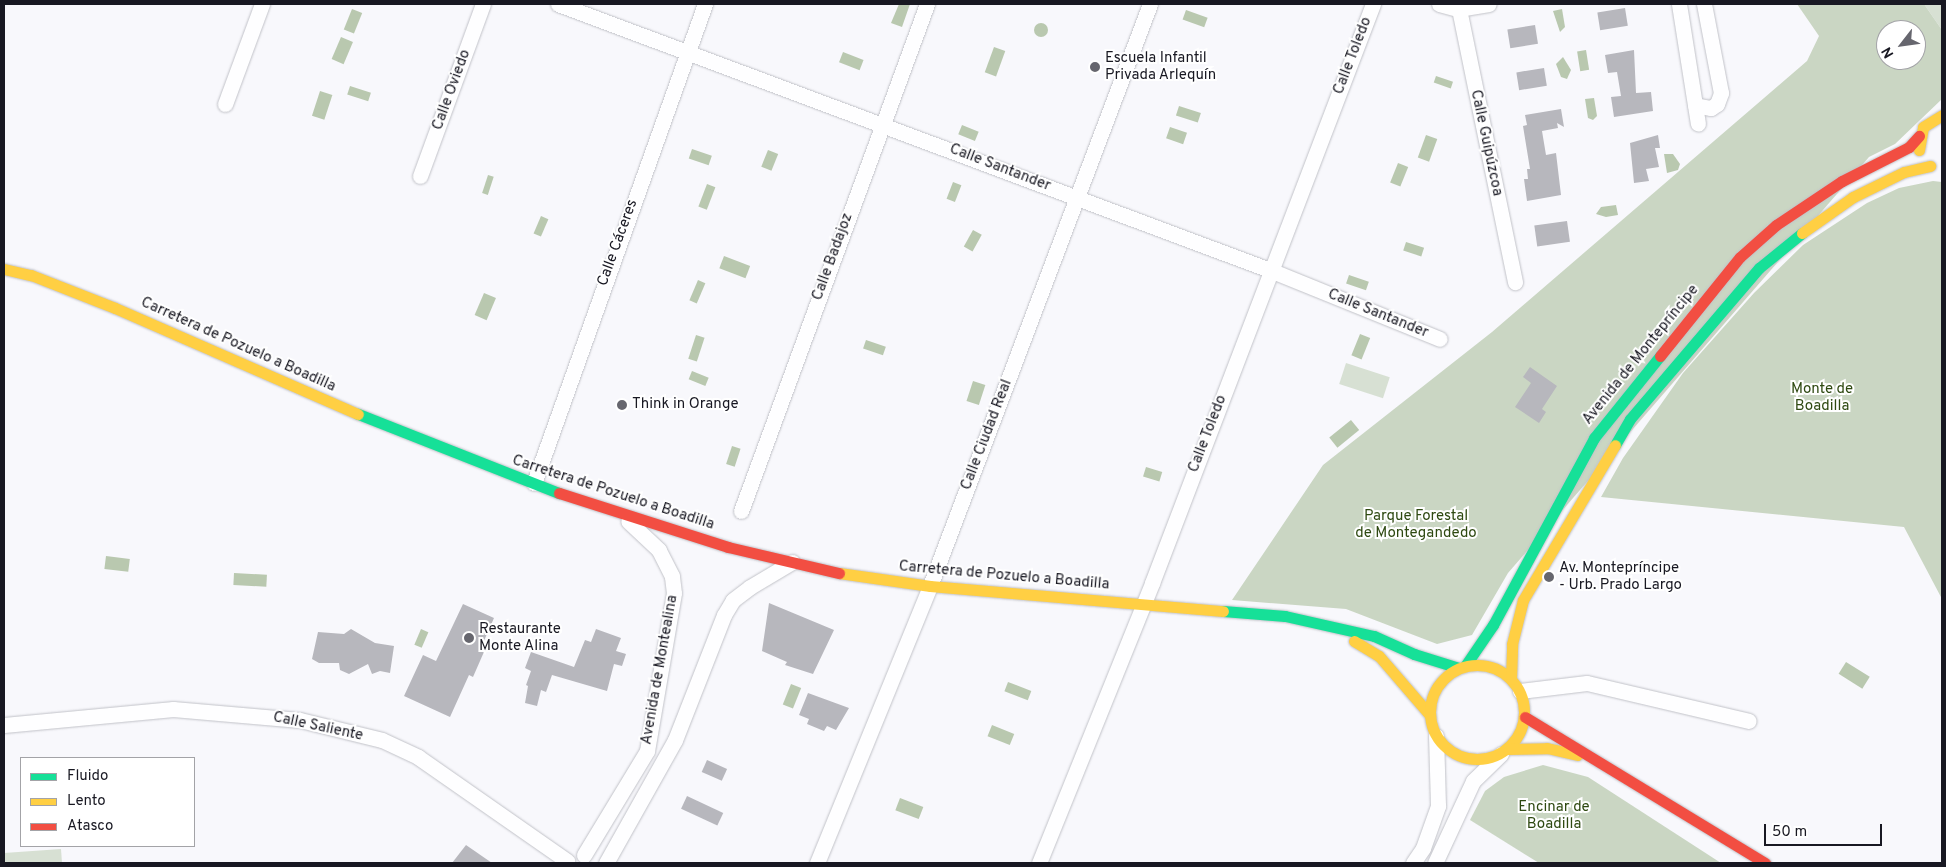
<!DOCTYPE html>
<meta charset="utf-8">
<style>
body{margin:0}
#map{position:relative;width:1946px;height:867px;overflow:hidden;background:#f8f8fc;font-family:Overpass,sans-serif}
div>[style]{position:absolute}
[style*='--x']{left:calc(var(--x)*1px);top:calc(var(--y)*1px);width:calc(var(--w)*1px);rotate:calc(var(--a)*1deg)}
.green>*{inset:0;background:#d7e0d3;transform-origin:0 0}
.forest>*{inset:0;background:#cad6c3}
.water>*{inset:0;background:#b9c8af;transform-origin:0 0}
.round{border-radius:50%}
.building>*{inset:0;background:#b7b7bd;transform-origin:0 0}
.roads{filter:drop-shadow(0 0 1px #c1c2c8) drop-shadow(0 0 1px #c1c2c8)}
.street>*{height:15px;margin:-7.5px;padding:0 7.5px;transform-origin:7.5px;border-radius:7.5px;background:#fefeff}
.fast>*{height:11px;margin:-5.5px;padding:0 5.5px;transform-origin:5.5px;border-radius:5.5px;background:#16e098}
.slow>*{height:11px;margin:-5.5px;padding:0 5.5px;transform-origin:5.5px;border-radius:5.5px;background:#ffcf43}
.slow>.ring{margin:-5.5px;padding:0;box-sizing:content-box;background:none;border:11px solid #ffcf43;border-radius:50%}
.jam>*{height:11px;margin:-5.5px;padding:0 5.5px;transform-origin:5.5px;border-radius:5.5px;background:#f24e42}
.dots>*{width:14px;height:14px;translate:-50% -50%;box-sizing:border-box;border:2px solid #fff;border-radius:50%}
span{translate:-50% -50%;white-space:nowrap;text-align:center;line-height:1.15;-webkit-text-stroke:4px #fff;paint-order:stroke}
.street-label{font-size:15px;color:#181822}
.poi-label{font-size:15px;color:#181822}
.left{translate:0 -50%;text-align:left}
.park-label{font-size:15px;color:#2e4911}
.frame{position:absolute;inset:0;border:5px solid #181822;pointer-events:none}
.legend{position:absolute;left:20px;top:757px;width:175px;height:90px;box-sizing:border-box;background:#fff;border:1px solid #a3a3a7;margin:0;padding:6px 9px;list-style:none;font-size:15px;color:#181822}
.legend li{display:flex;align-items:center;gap:10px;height:25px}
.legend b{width:25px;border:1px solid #a3a3a7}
.north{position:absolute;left:1876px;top:20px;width:50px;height:50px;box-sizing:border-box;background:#fff;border:1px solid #a3a3a7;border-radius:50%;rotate:240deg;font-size:14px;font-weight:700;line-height:20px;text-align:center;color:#181822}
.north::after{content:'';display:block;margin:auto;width:18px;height:22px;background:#66666e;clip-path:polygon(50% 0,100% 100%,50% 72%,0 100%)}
.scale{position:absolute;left:1764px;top:824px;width:118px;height:22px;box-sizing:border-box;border:2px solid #181822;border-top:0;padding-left:6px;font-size:15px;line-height:18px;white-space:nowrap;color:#181822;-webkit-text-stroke:4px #fff;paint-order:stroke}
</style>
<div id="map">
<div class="green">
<div style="clip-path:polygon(1924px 4px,1942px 4px,1942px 30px)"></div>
<div style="left:1346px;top:363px;width:46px;height:22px;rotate:18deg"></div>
<div style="clip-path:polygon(61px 849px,62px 863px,4px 863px,4px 853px)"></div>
</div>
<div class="forest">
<div style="clip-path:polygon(evenodd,1797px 4px,1924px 4px,1942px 30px,1942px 99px,1895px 144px,1869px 157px,1508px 573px,1472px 635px,1437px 644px,1346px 609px,1232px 600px,1323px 465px,1492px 332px,1807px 61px,1819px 36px,1797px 4px,1886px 30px,1916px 30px,1916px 60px,1886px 60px,1886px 30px)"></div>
<div style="clip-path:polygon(1933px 181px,1942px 182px,1942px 599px,1904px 527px,1601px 497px,1623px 458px,1683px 373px,1754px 293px,1803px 245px,1867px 203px,1899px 188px)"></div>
<div style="clip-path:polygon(1543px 765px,1588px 777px,1721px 863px,1539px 863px,1470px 820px,1485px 791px,1504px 777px)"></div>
</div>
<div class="water">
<div style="clip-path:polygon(899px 4px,910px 4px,902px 27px,891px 23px)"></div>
<div style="left:352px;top:9px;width:11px;height:22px;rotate:22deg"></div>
<div style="clip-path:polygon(1562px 9px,1565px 27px,1560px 32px,1553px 11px)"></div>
<div style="left:1186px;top:10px;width:23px;height:10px;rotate:20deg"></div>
<div class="round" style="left:1034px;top:23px;width:14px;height:14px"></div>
<div style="left:341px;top:37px;width:13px;height:24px;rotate:23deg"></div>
<div style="left:994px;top:47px;width:12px;height:27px;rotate:20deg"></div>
<div style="left:1586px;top:50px;width:20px;height:9px;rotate:81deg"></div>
<div style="left:843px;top:52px;width:22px;height:11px;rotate:21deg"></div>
<div style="clip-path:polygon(1563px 57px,1571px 70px,1567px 79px,1561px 77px,1556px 64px)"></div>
<div style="left:1436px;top:76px;width:18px;height:7px;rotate:19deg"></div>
<div style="left:350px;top:86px;width:22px;height:9px;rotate:18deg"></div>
<div style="left:320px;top:91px;width:13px;height:26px;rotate:18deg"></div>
<div style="clip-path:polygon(1594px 98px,1597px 116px,1593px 120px,1588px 118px,1585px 99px)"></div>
<div style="left:1179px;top:106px;width:23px;height:10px;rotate:18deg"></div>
<div style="left:962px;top:125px;width:18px;height:10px;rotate:22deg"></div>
<div style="left:1170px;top:127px;width:18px;height:12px;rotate:19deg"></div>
<div style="left:1426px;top:135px;width:12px;height:24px;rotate:20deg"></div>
<div style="left:692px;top:149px;width:21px;height:10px;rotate:19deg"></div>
<div style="left:768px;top:150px;width:11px;height:18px;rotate:22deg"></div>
<div style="clip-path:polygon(1664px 154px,1673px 154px,1680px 164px,1678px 170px,1667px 173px)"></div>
<div style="left:1398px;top:163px;width:11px;height:21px;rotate:22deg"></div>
<div style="left:488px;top:175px;width:6px;height:19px;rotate:18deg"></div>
<div style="left:953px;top:182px;width:9px;height:18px;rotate:21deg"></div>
<div style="left:707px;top:184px;width:9px;height:24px;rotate:21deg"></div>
<div style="clip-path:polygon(1616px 205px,1618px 215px,1606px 217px,1596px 214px,1601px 207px)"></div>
<div style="left:541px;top:216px;width:8px;height:19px;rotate:23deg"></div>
<div style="left:973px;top:230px;width:10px;height:19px;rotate:29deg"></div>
<div style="left:1406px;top:242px;width:19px;height:9px;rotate:18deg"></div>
<div style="left:724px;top:256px;width:28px;height:13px;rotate:21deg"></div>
<div style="left:1349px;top:275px;width:21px;height:9px;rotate:19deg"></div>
<div style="left:698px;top:280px;width:8px;height:22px;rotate:23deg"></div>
<div style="left:484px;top:293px;width:13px;height:24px;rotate:23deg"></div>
<div style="left:1360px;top:334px;width:11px;height:23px;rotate:22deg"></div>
<div style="left:696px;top:335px;width:9px;height:25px;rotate:18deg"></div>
<div style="left:866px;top:340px;width:21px;height:9px;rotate:19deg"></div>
<div style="left:692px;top:371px;width:18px;height:9px;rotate:22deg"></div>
<div style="left:973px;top:381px;width:13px;height:21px;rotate:18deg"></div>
<div style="left:1351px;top:420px;width:13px;height:28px;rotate:51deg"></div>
<div style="left:732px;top:446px;width:9px;height:19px;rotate:18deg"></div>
<div style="left:1146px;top:467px;width:17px;height:10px;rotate:17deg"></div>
<div style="left:106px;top:556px;width:24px;height:13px;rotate:7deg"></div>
<div style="left:234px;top:573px;width:33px;height:12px;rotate:3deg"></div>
<div style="left:421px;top:629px;width:8px;height:17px;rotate:23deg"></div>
<div style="left:1846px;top:662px;width:28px;height:14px;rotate:32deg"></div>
<div style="left:1008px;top:682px;width:25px;height:10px;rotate:21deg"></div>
<div style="left:791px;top:684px;width:11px;height:22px;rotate:22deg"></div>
<div style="left:992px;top:725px;width:24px;height:12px;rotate:22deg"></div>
<div style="left:900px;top:798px;width:25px;height:13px;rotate:21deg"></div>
</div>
<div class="building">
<div style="left:1625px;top:8px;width:18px;height:28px;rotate:81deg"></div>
<div style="left:1535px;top:25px;width:19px;height:28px;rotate:81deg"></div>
<div style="clip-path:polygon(1634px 50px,1636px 93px,1651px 92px,1653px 111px,1614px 117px,1611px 97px,1621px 96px,1617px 72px,1608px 73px,1605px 55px)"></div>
<div style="left:1544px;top:68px;width:18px;height:28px;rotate:81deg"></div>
<div style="clip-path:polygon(1561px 109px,1564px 127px,1557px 123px,1558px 128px,1542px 131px,1546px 155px,1556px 153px,1561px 195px,1527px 201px,1524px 179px,1528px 179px,1527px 169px,1530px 169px,1523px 126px,1527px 125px,1525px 115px)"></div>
<div style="clip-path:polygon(1658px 135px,1660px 148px,1655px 148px,1659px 167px,1646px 169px,1649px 181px,1634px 183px,1630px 143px)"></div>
<div style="left:1567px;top:221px;width:21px;height:33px;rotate:82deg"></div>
<div style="clip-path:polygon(1530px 367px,1557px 386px,1542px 409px,1546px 412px,1539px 423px,1515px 407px,1531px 383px,1523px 377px)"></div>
<div style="clip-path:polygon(769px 603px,834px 630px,813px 674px,785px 665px,787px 662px,762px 651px)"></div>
<div style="clip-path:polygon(463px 604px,494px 618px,483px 643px,487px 645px,473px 677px,469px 675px,450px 717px,404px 696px,423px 655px,436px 661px)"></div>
<div style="clip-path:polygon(351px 629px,375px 643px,394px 646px,390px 673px,380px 671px,372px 674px,368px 664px,349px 674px,340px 670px,339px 663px,319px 663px,312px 659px,318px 632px,344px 634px)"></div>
<div style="clip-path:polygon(596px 629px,621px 638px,616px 651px,626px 654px,622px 666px,614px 664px,607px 691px,552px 675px,546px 692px,541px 690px,537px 706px,525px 703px,528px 686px,526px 685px,531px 671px,525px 668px,531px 652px,574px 667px,585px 640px,591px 642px)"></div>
<div style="clip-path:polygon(808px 693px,849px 708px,836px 730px,827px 726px,824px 731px,807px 724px,809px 719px,799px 715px)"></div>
<div style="left:707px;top:760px;width:22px;height:13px;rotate:24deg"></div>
<div style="left:687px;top:796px;width:40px;height:14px;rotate:25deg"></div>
<div style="clip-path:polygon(466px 845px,492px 863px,452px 863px)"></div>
</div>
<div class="roads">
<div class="street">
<div style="--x:558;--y:4;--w:760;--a:20.49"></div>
<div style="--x:1270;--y:270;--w:183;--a:22.1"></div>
<div style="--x:1439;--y:4;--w:20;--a:15"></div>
<div style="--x:1458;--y:9;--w:31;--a:-9"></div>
<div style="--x:1458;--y:4;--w:284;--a:78.4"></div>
<div style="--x:1679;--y:4;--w:121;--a:81"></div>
<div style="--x:225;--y:104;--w:107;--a:-69.7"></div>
<div style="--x:1695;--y:105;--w:16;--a:11"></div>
<div style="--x:1711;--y:108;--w:7;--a:-34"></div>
<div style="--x:1717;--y:104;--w:12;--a:-70"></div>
<div style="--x:1721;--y:93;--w:91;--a:-100.8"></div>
<div style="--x:420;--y:176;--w:183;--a:-69.9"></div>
<div style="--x:534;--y:483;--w:509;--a:-70.35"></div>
<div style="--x:741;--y:511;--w:540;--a:-69.85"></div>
<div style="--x:1520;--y:691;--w:67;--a:-6.8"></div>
<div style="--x:1587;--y:683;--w:166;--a:13.2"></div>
<div style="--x:4;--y:725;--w:170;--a:-5.4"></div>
<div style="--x:173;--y:709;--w:127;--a:5"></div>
<div style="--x:300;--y:720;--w:84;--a:13.7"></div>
<div style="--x:382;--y:740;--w:40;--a:25"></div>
<div style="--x:418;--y:757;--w:182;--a:34.9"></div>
<div style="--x:584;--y:855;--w:122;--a:-58.8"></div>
<div style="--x:647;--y:751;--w:160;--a:-80.3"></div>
<div style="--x:674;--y:593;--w:17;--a:-97"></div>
<div style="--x:672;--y:576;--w:29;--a:-117"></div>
<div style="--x:659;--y:550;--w:42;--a:-136.9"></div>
<div style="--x:606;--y:863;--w:141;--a:-60.7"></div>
<div style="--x:675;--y:740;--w:134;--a:-68.6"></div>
<div style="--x:724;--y:615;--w:17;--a:-59"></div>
<div style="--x:733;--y:600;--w:21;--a:-37"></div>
<div style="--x:750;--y:587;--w:49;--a:-30.8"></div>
<div style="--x:817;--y:863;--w:299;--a:-67.8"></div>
<div style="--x:930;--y:586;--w:622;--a:-69.29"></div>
<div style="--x:1039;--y:863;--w:302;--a:-68"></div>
<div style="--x:1152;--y:583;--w:620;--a:-69.11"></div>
<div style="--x:1413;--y:863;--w:18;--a:-56"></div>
<div style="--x:1423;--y:848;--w:45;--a:-70.3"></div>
<div style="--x:1438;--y:806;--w:70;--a:-91.6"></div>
<div style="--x:1435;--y:863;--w:90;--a:-65.1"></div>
<div style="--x:1473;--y:781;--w:39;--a:-44"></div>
</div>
<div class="fast">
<div style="--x:358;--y:414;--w:216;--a:21.5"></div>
<div style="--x:1615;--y:445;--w:30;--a:-60"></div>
<div style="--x:1630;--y:419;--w:199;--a:-49.5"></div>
<div style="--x:1759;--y:268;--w:55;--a:-39.1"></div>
<div style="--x:1223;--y:611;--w:62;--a:4.6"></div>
<div style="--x:1285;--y:616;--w:91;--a:12.7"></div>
<div style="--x:1374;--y:636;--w:44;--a:24.2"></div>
<div style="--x:1414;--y:654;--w:47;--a:17.3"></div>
<div style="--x:1465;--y:666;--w:50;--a:-55.7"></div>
<div style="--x:1493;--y:625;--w:213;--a:-61.6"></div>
<div style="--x:1594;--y:438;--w:105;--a:-51.2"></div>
</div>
<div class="slow">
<div style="--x:1919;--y:150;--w:23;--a:-80"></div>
<div style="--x:1923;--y:127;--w:22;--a:-32"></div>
<div style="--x:1802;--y:233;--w:62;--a:-35.2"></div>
<div style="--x:1853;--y:197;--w:57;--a:-26.1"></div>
<div style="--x:1904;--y:172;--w:27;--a:-13"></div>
<div style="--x:4;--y:269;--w:28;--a:13"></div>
<div style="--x:31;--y:275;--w:90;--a:21.4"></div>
<div style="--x:115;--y:308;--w:265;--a:23.6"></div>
<div style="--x:839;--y:573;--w:92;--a:8.1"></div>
<div style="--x:930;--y:586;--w:294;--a:4.9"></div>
<div style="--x:1354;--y:641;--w:29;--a:31"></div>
<div style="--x:1379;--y:656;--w:78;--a:49.2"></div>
<div class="ring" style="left:1430px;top:665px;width:83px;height:83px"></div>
<div style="--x:1511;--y:679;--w:35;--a:-88"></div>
<div style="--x:1512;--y:644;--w:45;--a:-76"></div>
<div style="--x:1523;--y:600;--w:180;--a:-59.3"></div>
<div style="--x:1508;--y:749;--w:39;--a:-1"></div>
<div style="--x:1547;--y:748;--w:31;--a:13"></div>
</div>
<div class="jam">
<div style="--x:1660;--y:356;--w:127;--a:-51.1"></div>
<div style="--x:1740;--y:257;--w:48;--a:-41.6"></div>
<div style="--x:1776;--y:225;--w:79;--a:-33.7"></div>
<div style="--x:1842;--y:181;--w:75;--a:-26.9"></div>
<div style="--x:1909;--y:147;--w:15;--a:-48"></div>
<div style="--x:559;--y:493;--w:177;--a:17.7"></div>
<div style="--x:728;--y:547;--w:114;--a:13.2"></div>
<div style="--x:1525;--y:717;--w:281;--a:31.3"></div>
</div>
</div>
<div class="dots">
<div style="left:1095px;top:67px;background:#66666e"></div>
<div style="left:622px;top:405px;background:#66666e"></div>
<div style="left:1549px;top:577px;background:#66666e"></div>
<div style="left:469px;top:638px;background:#66666e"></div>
</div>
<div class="street-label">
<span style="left:1353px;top:56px;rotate:-69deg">Calle Toledo</span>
<span style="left:452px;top:90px;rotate:-70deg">Calle Oviedo</span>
<span style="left:1486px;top:143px;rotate:78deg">Calle Guipúzcoa</span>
<span style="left:1000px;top:168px;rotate:21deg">Calle Santander</span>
<span style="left:618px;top:243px;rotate:-70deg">Calle Cáceres</span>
<span style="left:833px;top:257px;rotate:-70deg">Calle Badajoz</span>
<span style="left:1378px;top:314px;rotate:22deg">Calle Santander</span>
<span style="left:238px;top:345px;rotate:24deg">Carretera de Pozuelo a Boadilla</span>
<span style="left:1641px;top:355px;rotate:-51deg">Avenida de Montepríncipe</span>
<span style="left:1208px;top:434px;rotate:-69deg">Calle Toledo</span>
<span style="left:987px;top:435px;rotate:-69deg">Calle Ciudad Real</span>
<span style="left:613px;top:493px;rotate:18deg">Carretera de Pozuelo a Boadilla</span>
<span style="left:1004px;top:576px;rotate:5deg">Carretera de Pozuelo a Boadilla</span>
<span style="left:660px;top:670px;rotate:-80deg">Avenida de Montealina</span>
<span style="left:318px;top:727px;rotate:12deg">Calle Saliente</span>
</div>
<div class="poi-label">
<span class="left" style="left:1105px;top:67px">Escuela Infantil<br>Privada Arlequín</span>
<span class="left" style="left:632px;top:405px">Think in Orange</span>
<span class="left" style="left:1559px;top:577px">Av. Montepríncipe<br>- Urb. Prado Largo</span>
<span class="left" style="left:479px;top:638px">Restaurante<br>Monte Alina</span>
</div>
<div class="park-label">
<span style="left:1822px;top:398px">Monte de<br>Boadilla</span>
<span style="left:1416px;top:525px">Parque Forestal<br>de Montegandedo</span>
<span style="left:1554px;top:816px">Encinar de<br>Boadilla</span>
</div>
<div class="frame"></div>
<ul class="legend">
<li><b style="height:6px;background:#16e098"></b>Fluido</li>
<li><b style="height:6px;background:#ffcf43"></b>Lento</li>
<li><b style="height:6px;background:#f24e42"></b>Atasco</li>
</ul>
<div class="north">N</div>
<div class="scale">50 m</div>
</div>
